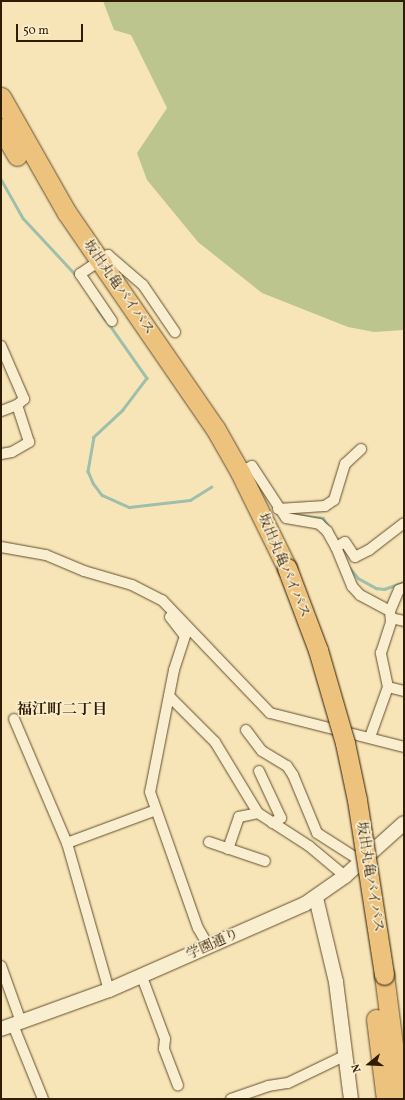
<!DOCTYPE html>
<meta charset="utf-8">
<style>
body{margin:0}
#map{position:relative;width:405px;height:1100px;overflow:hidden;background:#f8e5b7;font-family:Vollkorn,"Noto Serif JP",serif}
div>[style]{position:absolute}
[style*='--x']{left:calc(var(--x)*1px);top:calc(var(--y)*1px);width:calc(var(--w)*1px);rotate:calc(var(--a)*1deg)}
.green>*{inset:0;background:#bdc58e}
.stream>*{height:2.5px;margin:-1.25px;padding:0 1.25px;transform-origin:1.25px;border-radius:1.25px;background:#9dbfac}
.roads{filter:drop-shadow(0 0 1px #624e2e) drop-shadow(0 0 1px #624e2e)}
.street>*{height:10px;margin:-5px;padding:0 5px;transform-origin:5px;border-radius:5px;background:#faeed0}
.secondary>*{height:14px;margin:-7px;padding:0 7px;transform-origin:7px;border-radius:7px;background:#faeed0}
.highway>*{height:19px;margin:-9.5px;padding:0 9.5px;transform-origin:9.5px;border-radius:9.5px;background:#ecc27c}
.bridges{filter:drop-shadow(0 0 1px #301c00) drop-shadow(0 0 1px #301c00)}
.highway-bridge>*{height:19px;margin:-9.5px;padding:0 9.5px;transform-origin:9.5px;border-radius:9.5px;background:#ecc27c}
span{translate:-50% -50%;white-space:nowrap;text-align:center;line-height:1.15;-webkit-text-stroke:3px #faeed0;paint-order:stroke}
.street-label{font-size:14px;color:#301c00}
.neighbourhood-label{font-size:15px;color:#301c00;font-weight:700}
.frame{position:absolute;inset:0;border:2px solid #301c00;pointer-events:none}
.north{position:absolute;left:349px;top:1044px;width:40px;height:40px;-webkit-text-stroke:3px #faeed0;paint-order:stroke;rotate:252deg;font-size:11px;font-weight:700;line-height:16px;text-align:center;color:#301c00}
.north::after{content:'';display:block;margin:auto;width:14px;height:18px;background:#301c00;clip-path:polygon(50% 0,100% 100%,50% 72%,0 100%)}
.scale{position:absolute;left:16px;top:24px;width:67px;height:18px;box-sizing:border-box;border:2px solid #301c00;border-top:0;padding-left:5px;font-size:12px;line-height:14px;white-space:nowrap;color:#301c00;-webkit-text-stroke:3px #faeed0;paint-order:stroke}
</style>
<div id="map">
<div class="green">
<div style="clip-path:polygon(103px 1px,404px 1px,404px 330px,374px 332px,348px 327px,262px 293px,198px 242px,147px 180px,137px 153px,167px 108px,131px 35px,114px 30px)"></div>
</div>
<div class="stream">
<div style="--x:1;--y:179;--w:45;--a:60.6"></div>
<div style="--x:23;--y:218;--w:78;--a:47.1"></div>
<div style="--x:97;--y:308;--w:14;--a:54"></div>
<div style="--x:109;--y:324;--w:66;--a:54.9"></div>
<div style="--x:147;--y:378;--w:40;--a:127"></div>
<div style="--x:123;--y:410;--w:40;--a:137"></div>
<div style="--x:94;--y:437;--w:35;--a:100"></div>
<div style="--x:88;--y:471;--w:13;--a:67"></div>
<div style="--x:93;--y:483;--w:15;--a:53"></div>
<div style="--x:102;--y:495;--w:30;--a:24"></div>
<div style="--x:129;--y:507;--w:61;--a:-6.5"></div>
<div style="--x:190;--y:500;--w:25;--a:-32"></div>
<div style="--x:296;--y:515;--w:27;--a:6"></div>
<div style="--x:323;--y:518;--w:18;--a:56"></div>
<div style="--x:350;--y:568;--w:13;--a:51"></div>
<div style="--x:358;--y:578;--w:21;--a:29"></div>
<div style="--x:376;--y:588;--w:8;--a:7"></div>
<div style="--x:384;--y:589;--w:21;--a:-19"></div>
</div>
<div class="roads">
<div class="street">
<div style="--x:112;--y:321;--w:57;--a:-124.2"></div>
<div style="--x:80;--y:274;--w:34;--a:-34"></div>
<div style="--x:108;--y:255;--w:46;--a:40.6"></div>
<div style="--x:143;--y:285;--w:57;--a:55.8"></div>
<div style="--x:1;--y:346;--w:58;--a:66.5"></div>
<div style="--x:24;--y:399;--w:9;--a:139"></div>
<div style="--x:17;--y:405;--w:17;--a:159"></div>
<div style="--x:1;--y:454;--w:11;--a:-10"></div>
<div style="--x:12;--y:452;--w:20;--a:-30"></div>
<div style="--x:29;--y:442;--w:39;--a:-108"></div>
<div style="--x:240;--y:472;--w:13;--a:-27"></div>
<div style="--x:252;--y:466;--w:62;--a:56.8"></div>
<div style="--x:286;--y:518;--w:34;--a:10"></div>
<div style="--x:319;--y:524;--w:11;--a:41"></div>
<div style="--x:327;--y:531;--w:18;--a:61"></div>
<div style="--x:278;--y:509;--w:47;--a:-3.7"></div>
<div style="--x:325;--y:506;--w:11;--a:-34"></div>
<div style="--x:334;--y:500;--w:38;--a:-73"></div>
<div style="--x:345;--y:464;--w:22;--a:-43"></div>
<div style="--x:1;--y:547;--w:46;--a:10.1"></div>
<div style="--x:46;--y:555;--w:41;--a:22.8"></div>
<div style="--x:84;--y:571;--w:50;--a:16.3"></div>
<div style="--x:132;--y:585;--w:34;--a:27"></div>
<div style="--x:162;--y:600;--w:156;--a:46.3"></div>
<div style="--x:270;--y:713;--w:138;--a:14.2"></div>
<div style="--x:390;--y:611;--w:34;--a:-152"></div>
<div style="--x:360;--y:595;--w:12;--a:-132"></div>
<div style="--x:352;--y:586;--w:42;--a:-112.3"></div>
<div style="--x:336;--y:547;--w:10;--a:-29"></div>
<div style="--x:345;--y:542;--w:18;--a:56"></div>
<div style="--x:355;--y:557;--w:16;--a:-27"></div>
<div style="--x:369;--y:550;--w:44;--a:-37.6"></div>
<div style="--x:170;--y:617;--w:24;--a:52"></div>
<div style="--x:185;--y:636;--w:36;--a:108"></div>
<div style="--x:174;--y:670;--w:124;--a:101.1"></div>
<div style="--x:150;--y:792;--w:144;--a:70.6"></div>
<div style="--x:198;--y:928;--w:22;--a:60"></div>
<div style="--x:391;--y:618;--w:13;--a:13"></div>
<div style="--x:388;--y:687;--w:16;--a:14"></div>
<div style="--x:169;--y:696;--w:65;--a:45"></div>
<div style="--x:215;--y:742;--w:83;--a:58.8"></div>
<div style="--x:258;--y:813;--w:61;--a:32.9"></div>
<div style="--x:309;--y:846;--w:47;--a:39.8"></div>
<div style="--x:14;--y:719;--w:135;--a:66.9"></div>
<div style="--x:67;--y:843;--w:153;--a:74.1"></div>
<div style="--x:246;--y:730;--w:26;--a:53"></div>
<div style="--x:262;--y:751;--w:29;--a:31"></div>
<div style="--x:287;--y:766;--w:11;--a:56"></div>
<div style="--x:293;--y:775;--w:63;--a:67.5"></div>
<div style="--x:317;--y:833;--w:52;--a:32.5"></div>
<div style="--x:370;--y:737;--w:53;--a:-70.2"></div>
<div style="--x:388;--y:687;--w:35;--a:-102"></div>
<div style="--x:381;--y:653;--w:33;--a:-72"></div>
<div style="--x:391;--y:622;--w:11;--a:-95"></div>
<div style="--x:390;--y:611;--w:23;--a:-67"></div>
<div style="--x:399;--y:590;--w:5;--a:-22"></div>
<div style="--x:259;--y:771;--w:52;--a:64.9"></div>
<div style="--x:281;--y:818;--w:10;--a:151"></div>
<div style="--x:209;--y:842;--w:59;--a:18.7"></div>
<div style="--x:67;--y:843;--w:95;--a:-20.3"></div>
<div style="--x:228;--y:849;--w:34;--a:-71"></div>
<div style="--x:239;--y:817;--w:19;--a:-12"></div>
<div style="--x:1;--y:966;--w:59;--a:70.3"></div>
<div style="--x:142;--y:977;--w:66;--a:69.6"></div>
<div style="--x:165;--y:1039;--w:10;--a:96"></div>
<div style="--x:164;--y:1049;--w:39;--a:69"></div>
<div style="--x:13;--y:1025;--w:80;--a:67.9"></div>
<div style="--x:231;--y:1099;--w:39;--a:-19"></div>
<div style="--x:268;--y:1086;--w:20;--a:-9"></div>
<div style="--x:288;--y:1083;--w:64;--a:-25.8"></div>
</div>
<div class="secondary">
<div style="--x:316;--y:898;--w:86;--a:76.6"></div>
<div style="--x:336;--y:982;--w:118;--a:82.7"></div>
<div style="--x:1;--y:1029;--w:115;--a:-19.9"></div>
<div style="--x:109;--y:990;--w:214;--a:-23.7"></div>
<div style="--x:305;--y:904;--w:49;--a:-35"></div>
<div style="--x:345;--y:876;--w:79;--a:-41.9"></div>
</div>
<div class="highway">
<div style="--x:1;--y:97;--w:133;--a:60.4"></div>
<div style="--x:67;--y:213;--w:261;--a:55.5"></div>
<div style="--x:215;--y:428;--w:51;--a:60.4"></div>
<div style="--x:240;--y:472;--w:107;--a:63.9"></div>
<div style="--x:1;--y:128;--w:32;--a:60"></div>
<div style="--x:384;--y:975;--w:125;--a:82.6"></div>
<div style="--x:376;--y:1019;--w:81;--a:82.9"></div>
</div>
</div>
<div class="bridges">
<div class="highway-bridge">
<div style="--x:287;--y:568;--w:88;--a:69.3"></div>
<div style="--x:318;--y:650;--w:97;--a:73.8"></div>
<div style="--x:345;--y:743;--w:58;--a:78.1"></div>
<div style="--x:357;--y:800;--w:177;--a:81.2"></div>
</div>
</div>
<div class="street-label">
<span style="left:118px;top:288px;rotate:55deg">坂出丸亀バイパス</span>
<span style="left:283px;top:566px;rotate:67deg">坂出丸亀バイパス</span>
<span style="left:369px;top:877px;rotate:81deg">坂出丸亀バイパス</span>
<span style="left:213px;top:945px;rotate:-24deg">学園通り</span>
</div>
<div class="neighbourhood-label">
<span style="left:62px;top:711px">福江町二丁目</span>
</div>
<div class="frame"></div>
<div class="north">N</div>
<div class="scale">50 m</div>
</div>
